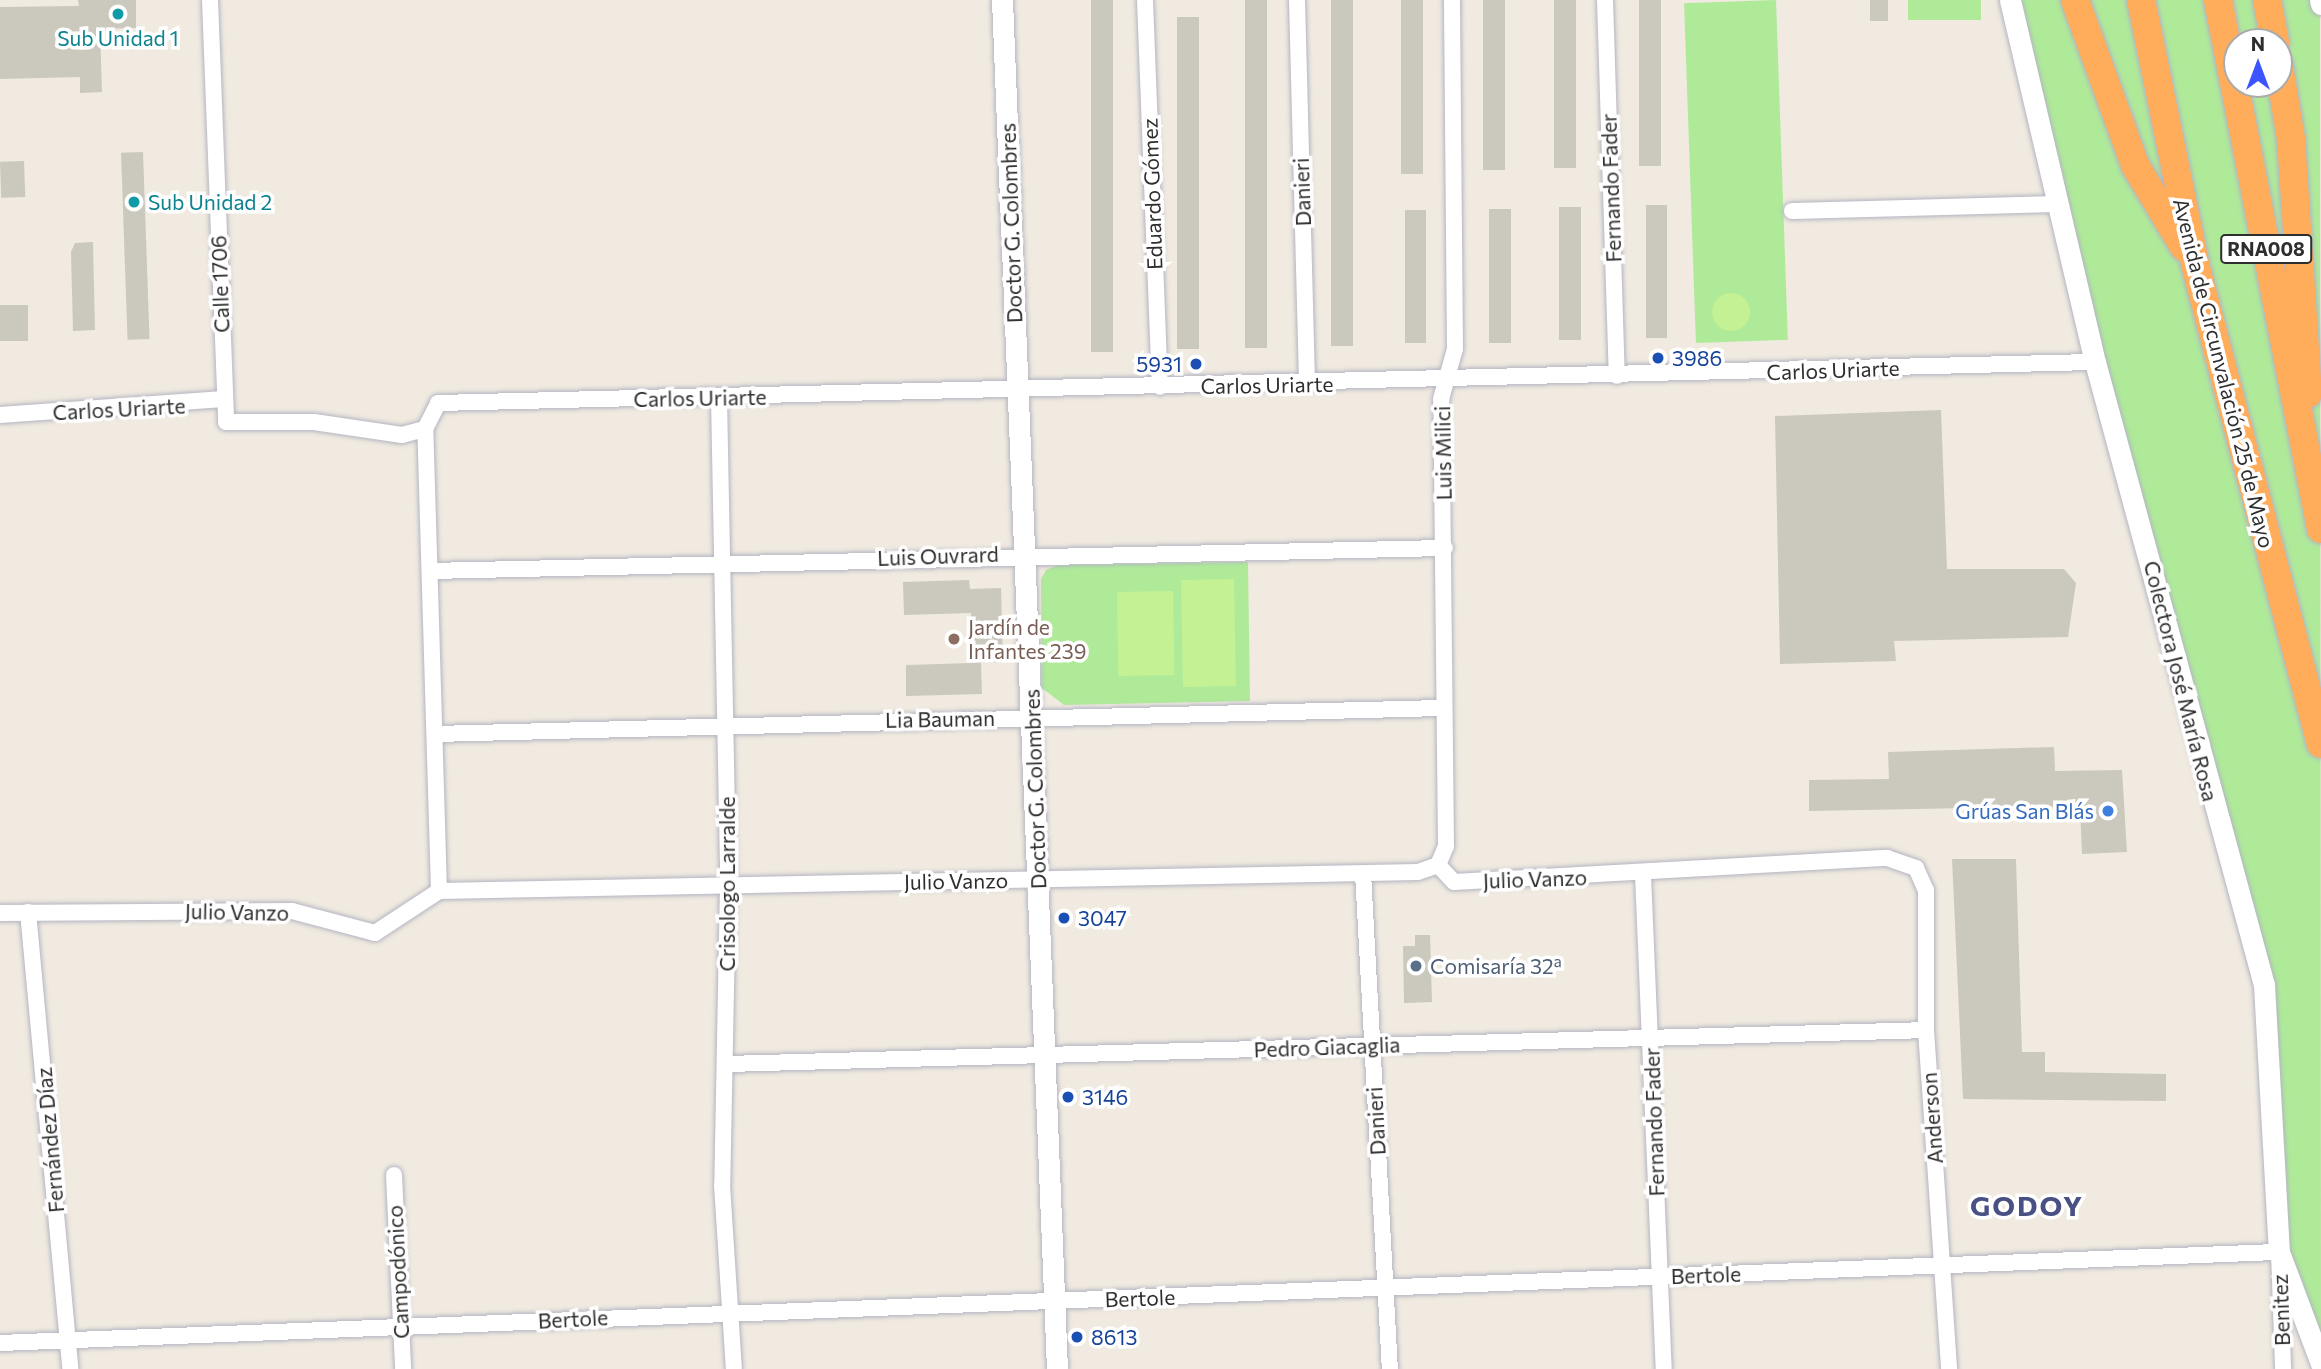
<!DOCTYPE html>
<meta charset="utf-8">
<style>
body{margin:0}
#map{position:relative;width:2321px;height:1369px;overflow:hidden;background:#f0eae0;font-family:Commissioner,sans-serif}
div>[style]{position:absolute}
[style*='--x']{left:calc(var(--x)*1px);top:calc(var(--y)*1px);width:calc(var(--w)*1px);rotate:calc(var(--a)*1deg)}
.green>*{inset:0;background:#afea99;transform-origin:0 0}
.pitch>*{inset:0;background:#c4f194;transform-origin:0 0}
.round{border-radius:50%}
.building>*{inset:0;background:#cbc8be;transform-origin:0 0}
.roads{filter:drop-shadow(0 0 2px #b3b5c2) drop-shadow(0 0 2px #b3b5c2)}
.street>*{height:16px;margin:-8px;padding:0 8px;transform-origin:8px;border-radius:8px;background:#fff}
.secondary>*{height:21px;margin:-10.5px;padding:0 10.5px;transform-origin:10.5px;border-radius:10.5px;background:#fff}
.highway>*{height:28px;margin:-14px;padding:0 14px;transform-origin:14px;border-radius:14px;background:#ffac5b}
.dots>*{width:19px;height:19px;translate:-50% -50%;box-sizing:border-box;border:4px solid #fff;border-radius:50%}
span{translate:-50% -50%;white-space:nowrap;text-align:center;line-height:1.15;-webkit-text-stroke:7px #fff;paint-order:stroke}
.shield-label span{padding:2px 5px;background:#fff;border:2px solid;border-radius:5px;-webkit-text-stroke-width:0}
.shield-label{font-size:19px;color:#2e2e2e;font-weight:700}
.culture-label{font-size:21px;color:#0d838f}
.left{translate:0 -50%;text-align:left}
.street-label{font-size:21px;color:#2e2e2e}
.transit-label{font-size:21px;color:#164399}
.right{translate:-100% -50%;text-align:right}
.education-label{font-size:21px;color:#785e54}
.shop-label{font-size:21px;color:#366cbe}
.service-label{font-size:21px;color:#4e5e75}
.district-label{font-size:28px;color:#495083;font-weight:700;letter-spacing:2px}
.north{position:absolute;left:2223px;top:28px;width:70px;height:70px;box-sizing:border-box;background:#fff;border:2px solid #ababab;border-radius:50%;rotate:0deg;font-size:19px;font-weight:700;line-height:28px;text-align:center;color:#2e2e2e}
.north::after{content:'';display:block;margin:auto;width:24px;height:32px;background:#3d55ff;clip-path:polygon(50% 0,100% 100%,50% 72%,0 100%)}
</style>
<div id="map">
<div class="green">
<div style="left:1776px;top:0;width:340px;height:92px;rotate:88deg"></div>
<div style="left:1908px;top:0;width:73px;height:20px"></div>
<div style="clip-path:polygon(evenodd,2010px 0,2320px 0,2321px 1364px,2279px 1252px,2271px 1049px,2010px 0,2237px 42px,2279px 42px,2279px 84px,2237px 84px,2237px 42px)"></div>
<div style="clip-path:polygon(1248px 562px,1250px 701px,1064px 705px,1042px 688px,1041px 579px,1046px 570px,1058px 565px)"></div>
</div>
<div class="pitch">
<div class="round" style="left:1712px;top:293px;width:38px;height:38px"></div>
<div style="left:1234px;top:579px;width:107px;height:53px;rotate:89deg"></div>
<div style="left:1173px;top:591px;width:84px;height:56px;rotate:89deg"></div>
</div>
<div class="building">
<div style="clip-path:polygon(78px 0,136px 0,136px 28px,100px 29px,102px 92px,80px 93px,80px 77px,0 79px,0 7px,79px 6px)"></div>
<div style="left:1091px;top:0;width:22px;height:352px"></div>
<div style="left:1245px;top:0;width:22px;height:348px"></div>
<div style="left:1331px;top:0;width:22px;height:346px"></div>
<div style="left:1401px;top:0;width:22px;height:174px"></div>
<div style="left:1483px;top:0;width:22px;height:170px"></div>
<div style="left:1554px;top:0;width:22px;height:168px"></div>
<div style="left:1639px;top:0;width:22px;height:166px"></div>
<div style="left:1870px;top:0;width:18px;height:21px"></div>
<div style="left:1177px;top:17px;width:22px;height:332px"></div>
<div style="left:143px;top:152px;width:187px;height:22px;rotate:88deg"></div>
<div style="left:24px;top:161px;width:36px;height:24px;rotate:88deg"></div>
<div style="left:1646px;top:205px;width:21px;height:133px"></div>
<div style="left:1559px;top:207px;width:22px;height:133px"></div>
<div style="left:1489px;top:209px;width:22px;height:134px"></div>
<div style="left:1405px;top:210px;width:21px;height:133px"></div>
<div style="clip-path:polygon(93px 242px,95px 330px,73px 331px,71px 252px,75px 243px)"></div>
<div style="left:0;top:305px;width:28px;height:36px"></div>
<div style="clip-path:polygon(1941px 410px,1947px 569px,2064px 569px,2076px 583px,2068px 637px,1894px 641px,1896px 661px,1780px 664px,1775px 416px)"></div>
<div style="clip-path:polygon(969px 580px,970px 589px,1001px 588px,1003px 662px,981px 663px,982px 694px,906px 696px,906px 665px,972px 663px,971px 613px,904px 615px,903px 582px)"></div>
<div style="clip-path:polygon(2054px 747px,2055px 771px,2122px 770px,2127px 852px,2082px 854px,2080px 806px,1809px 811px,1809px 780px,1889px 779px,1888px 752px)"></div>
<div style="clip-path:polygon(1952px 859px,2016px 859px,2022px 1052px,2045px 1052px,2045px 1072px,2166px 1074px,2166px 1101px,1963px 1099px)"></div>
<div style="clip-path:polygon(1415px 935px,1430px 935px,1432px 1002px,1404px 1003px,1403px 946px,1415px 946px)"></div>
</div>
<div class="roads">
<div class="street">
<div style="--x:210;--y:0;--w:422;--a:87.8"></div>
<div style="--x:226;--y:422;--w:88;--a:0"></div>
<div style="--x:314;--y:422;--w:89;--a:8.4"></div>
<div style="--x:402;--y:435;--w:24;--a:-15"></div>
<div style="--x:1145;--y:0;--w:387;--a:87.8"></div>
<div style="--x:1297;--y:0;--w:384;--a:88.5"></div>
<div style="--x:1605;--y:0;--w:376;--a:88.2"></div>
<div style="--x:1792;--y:211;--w:266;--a:-1.5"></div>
<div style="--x:719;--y:398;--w:487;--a:88.9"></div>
<div style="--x:728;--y:885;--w:300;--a:91.1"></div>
<div style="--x:722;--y:1185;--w:184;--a:86.3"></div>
<div style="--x:0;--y:415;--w:224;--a:-4.1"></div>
<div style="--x:430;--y:571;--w:1015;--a:-1.3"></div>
<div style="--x:435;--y:734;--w:1009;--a:-1.48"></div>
<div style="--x:1438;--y:865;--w:23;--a:47"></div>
<div style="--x:1454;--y:882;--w:434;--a:-3.2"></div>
<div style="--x:1887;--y:858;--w:31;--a:19"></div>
<div style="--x:1916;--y:868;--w:24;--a:66"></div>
<div style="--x:1926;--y:890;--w:140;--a:90"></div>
<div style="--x:1926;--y:1030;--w:340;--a:86.1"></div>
<div style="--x:1438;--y:865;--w:21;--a:-67"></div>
<div style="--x:1446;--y:846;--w:447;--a:-90.6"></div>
<div style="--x:1441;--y:399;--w:52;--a:-74.4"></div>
<div style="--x:1455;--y:349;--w:349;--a:-90.5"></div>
<div style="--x:1363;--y:873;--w:497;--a:86.9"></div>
<div style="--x:1643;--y:875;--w:494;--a:87.6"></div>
<div style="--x:439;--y:891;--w:462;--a:-91.7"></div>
<div style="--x:425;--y:429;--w:29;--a:-63"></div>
<div style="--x:438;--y:403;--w:1658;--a:-1.42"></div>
<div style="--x:28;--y:912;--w:459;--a:84.7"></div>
<div style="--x:0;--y:913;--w:292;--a:-0.4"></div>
<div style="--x:292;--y:911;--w:86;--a:14.8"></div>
<div style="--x:375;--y:933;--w:77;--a:-33.3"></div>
<div style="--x:439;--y:891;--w:979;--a:-1.11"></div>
<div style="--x:1418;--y:872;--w:21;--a:-19"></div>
<div style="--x:727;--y:1064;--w:1199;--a:-1.62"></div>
<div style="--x:394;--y:1175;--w:194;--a:87.3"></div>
<div style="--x:0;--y:1343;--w:2281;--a:-2.29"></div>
<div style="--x:2279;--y:1252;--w:117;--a:88"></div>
</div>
<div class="secondary">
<div style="--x:1002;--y:0;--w:1370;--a:87.7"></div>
<div style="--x:2010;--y:0;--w:372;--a:76.8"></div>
<div style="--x:2095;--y:362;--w:646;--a:74.82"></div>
<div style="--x:2264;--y:985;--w:267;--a:86.8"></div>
<div style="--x:2279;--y:1252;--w:120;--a:69.4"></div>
<div style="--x:2320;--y:0;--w:4;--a:76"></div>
</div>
<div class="highway">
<div style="--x:2075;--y:0;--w:176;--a:70"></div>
<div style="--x:2135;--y:165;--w:96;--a:59.1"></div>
<div style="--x:2141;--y:0;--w:269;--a:78.4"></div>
<div style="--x:2195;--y:264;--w:496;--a:75.3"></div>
<div style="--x:2218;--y:0;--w:539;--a:78.98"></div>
<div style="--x:2267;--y:0;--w:43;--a:79.2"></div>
<div style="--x:2279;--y:66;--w:74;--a:80.7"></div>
<div style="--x:2291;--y:139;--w:255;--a:86.2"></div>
</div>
</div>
<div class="dots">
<div style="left:118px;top:14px;background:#0f9aa8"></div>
<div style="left:134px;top:202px;background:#0f9aa8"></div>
<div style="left:1658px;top:358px;background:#1a4fb4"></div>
<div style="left:1196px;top:364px;background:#1a4fb4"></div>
<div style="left:954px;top:639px;background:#8d6e63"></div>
<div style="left:2108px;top:811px;background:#3f7fe0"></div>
<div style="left:1064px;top:918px;background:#1a4fb4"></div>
<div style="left:1416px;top:966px;background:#5c6f8a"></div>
<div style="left:1068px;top:1097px;background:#1a4fb4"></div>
<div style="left:1077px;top:1337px;background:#1a4fb4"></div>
</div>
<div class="shield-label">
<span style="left:2266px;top:249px">RNA008</span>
</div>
<div class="culture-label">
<span style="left:118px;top:38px">Sub Unidad 1</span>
<span class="left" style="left:148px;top:202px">Sub Unidad 2</span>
</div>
<div class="street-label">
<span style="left:1611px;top:188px;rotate:-92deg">Fernando Fader</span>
<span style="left:1302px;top:192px;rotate:-92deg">Danieri</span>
<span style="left:1152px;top:194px;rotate:-92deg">Eduardo Gómez</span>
<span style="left:1011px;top:223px;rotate:-92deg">Doctor G. Colombres</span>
<span style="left:220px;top:284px;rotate:-92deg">Calle 1706</span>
<span style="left:1833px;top:370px;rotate:-2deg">Carlos Uriarte</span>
<span style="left:2224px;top:373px;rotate:76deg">Avenida de Circunvalación 25 de Mayo</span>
<span style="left:1267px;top:385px;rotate:-1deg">Carlos Uriarte</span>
<span style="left:700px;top:398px;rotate:-1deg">Carlos Uriarte</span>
<span style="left:119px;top:409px;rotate:-3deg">Carlos Uriarte</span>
<span style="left:1443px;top:453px;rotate:-91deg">Luis Milici</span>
<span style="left:938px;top:556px;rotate:-2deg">Luis Ouvrard</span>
<span style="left:2181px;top:681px;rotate:76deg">Colectora José María Rosa</span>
<span style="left:940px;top:719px;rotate:-1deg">Lia Bauman</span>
<span style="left:1035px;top:789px;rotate:-92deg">Doctor G. Colombres</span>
<span style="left:1535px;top:879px;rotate:-2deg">Julio Vanzo</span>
<span style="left:956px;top:881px;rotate:-1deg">Julio Vanzo</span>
<span style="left:727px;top:884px;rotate:-90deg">Crisologo Larralde</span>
<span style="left:237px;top:912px;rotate:1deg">Julio Vanzo</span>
<span style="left:1327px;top:1047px;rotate:-2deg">Pedro Giacaglia</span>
<span style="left:1932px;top:1118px;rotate:-94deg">Anderson</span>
<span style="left:1376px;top:1121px;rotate:-93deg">Danieri</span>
<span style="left:1654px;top:1122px;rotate:-92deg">Fernando Fader</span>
<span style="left:50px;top:1140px;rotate:-95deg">Fernández Díaz</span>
<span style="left:398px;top:1272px;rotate:-93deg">Campodónico</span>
<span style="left:1706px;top:1275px;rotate:-2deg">Bertole</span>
<span style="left:1140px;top:1298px;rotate:-2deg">Bertole</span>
<span style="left:2281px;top:1310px;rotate:-92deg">Benitez</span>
<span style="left:573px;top:1319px;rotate:-3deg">Bertole</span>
</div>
<div class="transit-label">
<span class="left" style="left:1672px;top:358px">3986</span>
<span class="right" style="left:1182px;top:364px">5931</span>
<span class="left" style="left:1078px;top:918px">3047</span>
<span class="left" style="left:1082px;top:1097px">3146</span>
<span class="left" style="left:1091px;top:1337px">8613</span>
</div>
<div class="education-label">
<span class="left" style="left:968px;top:639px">Jardín de<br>Infantes 239</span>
</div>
<div class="shop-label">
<span class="right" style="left:2094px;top:811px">Grúas San Blás</span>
</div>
<div class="service-label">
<span class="left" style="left:1430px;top:966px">Comisaría 32ª</span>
</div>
<div class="district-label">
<span style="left:2027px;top:1205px">GODOY</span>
</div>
<div class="north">N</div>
</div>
